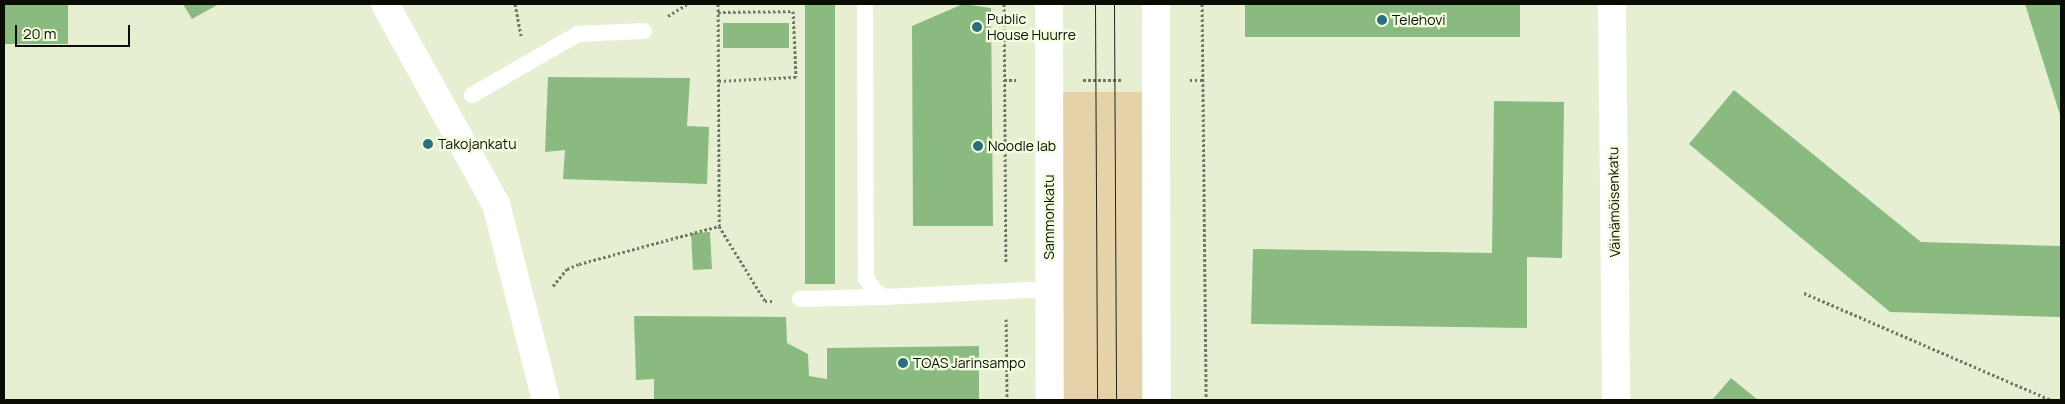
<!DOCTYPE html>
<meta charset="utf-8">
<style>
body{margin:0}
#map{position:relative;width:2065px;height:404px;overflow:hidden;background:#e6efd2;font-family:Manrope,sans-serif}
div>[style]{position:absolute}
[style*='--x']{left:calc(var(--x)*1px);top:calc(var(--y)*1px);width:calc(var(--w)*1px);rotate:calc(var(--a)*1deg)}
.green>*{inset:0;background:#e5d2a9;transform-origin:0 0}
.building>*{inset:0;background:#8bba81;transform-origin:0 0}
.path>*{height:3px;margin-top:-1.5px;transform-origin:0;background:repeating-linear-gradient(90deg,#727865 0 2.5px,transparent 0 5px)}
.lane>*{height:16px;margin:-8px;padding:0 8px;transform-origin:8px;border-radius:8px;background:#fff}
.street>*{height:28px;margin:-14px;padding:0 14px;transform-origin:14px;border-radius:14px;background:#fff}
.secondary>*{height:28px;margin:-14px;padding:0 14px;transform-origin:14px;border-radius:14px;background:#fff}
.tram>*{height:1px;margin:-0.5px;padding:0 0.5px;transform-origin:0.5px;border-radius:0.5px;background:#212419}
.dots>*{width:14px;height:14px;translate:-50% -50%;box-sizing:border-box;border:2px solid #f3fddf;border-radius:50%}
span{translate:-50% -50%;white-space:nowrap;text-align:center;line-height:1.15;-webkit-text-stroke:4.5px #f3fddf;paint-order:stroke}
.poi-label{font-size:14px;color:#0a0d04}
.left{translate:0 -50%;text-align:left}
.street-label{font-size:14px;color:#0a0d04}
.frame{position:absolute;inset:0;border:5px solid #0a0d04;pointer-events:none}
.scale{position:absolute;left:15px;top:25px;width:115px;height:22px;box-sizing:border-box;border:2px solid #0a0d04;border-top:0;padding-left:6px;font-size:15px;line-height:18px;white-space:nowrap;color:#0a0d04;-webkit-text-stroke:4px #f3fddf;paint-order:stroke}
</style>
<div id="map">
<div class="green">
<div style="left:1062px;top:92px;width:80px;height:308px"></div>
</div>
<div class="building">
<div style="left:4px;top:4px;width:64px;height:40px"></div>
<div style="clip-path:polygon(183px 4px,219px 4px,192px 19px)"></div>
<div style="left:805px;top:4px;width:30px;height:280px"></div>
<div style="clip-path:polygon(963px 4px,991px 8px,993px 226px,913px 226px,912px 26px)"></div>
<div style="left:1245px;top:4px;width:275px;height:33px"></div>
<div style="clip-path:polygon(2025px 4px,2061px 4px,2061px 118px)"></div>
<div style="left:789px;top:23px;width:25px;height:66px;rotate:90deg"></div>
<div style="clip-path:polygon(548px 77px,690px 78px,687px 126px,709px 127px,707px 184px,563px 179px,565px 150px,545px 152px)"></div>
<div style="clip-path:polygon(1734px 90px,1921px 242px,2061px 246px,2061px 317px,1890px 312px,1689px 144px)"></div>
<div style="clip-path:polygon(1494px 101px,1564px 102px,1562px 258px,1527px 257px,1527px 328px,1251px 324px,1253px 249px,1492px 253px)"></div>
<div style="left:710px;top:232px;width:37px;height:19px;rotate:87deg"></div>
<div style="clip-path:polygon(634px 316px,786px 317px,787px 343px,808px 354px,809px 376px,827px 379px,827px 348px,979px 346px,979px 400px,654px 400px,654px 379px,636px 380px)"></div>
<div style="clip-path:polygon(1731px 378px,1758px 400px,1712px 400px)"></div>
</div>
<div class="path">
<div style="--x:515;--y:4;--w:32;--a:79"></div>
<div style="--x:718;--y:4;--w:222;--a:89.7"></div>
<div style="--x:1004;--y:4;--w:259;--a:89.6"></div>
<div style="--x:1202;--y:4;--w:396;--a:89.4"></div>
<div style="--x:718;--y:12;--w:75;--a:-0.8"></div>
<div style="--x:793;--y:11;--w:66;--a:87.4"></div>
<div style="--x:796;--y:77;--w:78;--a:177.1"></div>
<div style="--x:668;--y:16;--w:22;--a:-32"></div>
<div style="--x:1004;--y:80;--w:12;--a:0"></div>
<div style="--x:1083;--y:80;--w:38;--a:0"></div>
<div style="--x:1190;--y:80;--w:12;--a:0"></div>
<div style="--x:553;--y:286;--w:22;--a:-51"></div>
<div style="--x:567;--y:269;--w:13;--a:-23"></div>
<div style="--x:579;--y:264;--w:145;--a:-15.2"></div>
<div style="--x:719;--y:226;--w:88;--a:58.5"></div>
<div style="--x:765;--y:301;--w:7;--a:0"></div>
<div style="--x:1804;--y:293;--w:269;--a:23.4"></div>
<div style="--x:1006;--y:319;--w:81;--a:89.3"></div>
</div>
<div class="lane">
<div style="--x:865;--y:4;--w:274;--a:89.8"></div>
<div style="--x:866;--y:278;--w:14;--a:56"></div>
<div style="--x:874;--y:290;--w:12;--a:35"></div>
<div style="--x:884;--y:297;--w:165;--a:-2.8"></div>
<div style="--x:472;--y:95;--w:122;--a:-29.9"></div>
<div style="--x:578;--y:34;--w:66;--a:-2.6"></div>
<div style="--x:800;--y:299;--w:84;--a:-1.4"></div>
</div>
<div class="street">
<div style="--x:1612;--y:4;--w:396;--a:89.4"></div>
</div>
<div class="secondary">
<div style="--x:385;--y:4;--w:229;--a:61"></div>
<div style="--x:496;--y:204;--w:202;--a:75.7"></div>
<div style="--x:1049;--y:4;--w:396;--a:89.9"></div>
<div style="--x:1156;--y:4;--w:396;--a:89.9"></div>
</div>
<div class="tram">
<div style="--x:1095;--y:4;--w:396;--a:89.7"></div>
<div style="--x:1114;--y:4;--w:396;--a:89.7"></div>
</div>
<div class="dots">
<div style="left:1382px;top:20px;background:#296f7d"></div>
<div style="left:977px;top:27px;background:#296f7d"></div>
<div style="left:428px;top:144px;background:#296f7d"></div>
<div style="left:978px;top:146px;background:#296f7d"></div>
<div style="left:903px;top:363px;background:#296f7d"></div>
</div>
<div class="poi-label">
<span class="left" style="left:987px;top:27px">Public<br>House Huurre</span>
<span class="left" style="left:1392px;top:20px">Telehovi</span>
<span class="left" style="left:438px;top:144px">Takojankatu</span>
<span class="left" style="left:988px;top:146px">Noodle lab</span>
<span class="left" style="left:913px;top:363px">TOAS Jarinsampo</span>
</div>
<div class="street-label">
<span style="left:1614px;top:202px;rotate:-91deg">Väinämöisenkatu</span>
<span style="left:1049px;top:217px;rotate:-90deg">Sammonkatu</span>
</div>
<div class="frame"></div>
<div class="scale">20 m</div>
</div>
